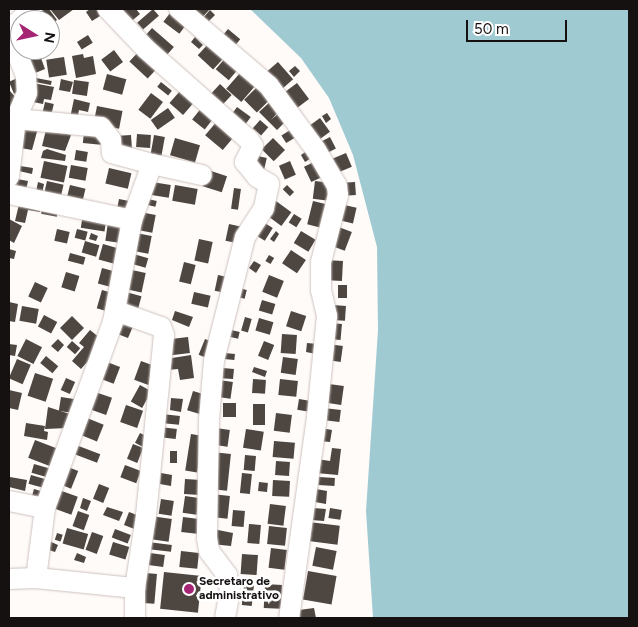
<!DOCTYPE html>
<style>
body{margin:0}
#map{position:relative;width:638px;height:627px;overflow:hidden;background:#fffbf9;font-family:Figtree,sans-serif}
div>[style]{position:absolute}
[style*='--x']{left:calc(var(--x)*1px);top:calc(var(--y)*1px);width:calc(var(--w)*1px);rotate:calc(var(--a)*1deg)}
.water>*{inset:0;background:#a0cad2}
.building>*{inset:0;background:#4d4641;transform-origin:0 0}
.roads{filter:drop-shadow(0 0 1px #cdc2be) drop-shadow(0 0 1px #cdc2be)}
.minor>*{height:20px;margin:-10px;padding:0 10px;transform-origin:10px;border-radius:10px;background:#fff}
.dots>*{width:14px;height:14px;translate:-50% -50%;box-sizing:border-box;border:2px solid #fff;border-radius:50%}
span{translate:-50% -50%;white-space:nowrap;text-align:center;line-height:1.15;-webkit-text-stroke:5px #fff;paint-order:stroke}
.poi-label{font-size:12px;color:#151110;font-weight:700}
.left{translate:0 -50%;text-align:left}
.frame{position:absolute;inset:0;border:10px solid #151110;pointer-events:none}
.north{position:absolute;left:10px;top:10px;width:50px;height:50px;box-sizing:border-box;background:#fff;border:1px solid #a1a09f;border-radius:50%;rotate:100deg;font-size:14px;font-weight:700;line-height:20px;text-align:center;color:#151110}
.north::after{content:'';display:block;margin:auto;width:18px;height:22px;background:#a52574;clip-path:polygon(50% 0,100% 100%,50% 72%,0 100%)}
.scale{position:absolute;left:466px;top:20px;width:101px;height:22px;box-sizing:border-box;border:2px solid #151110;border-top:0;padding-left:6px;font-size:15px;line-height:18px;white-space:nowrap;color:#151110;-webkit-text-stroke:4px #fff;paint-order:stroke}
</style>
<div id="map">
<div class="water">
<div style="clip-path:polygon(250px 9px,629px 9px,629px 618px,373px 618px,366px 511px,378px 330px,377px 247px,353px 155px,329px 98px,301px 58px)"></div>
</div>
<div class="building">
<div style="clip-path:polygon(44px 9px,49px 9px,57px 20px,50px 25px,50px 20px,29px 20px)"></div>
<div style="clip-path:polygon(50px 9px,74px 9px,59px 20px)"></div>
<div style="clip-path:polygon(90px 9px,96px 9px,100px 16px,92px 21px,86px 12px)"></div>
<div style="clip-path:polygon(119px 9px,136px 9px,140px 14px,127px 25px)"></div>
<div style="left:153px;top:9px;width:9px;height:21px;rotate:49deg"></div>
<div style="clip-path:polygon(188px 9px,210px 9px,199px 21px)"></div>
<div style="clip-path:polygon(210px 10px,215px 15px,207px 23px,203px 18px)"></div>
<div style="left:170px;top:13px;width:20px;height:11px;rotate:37deg"></div>
<div style="left:152px;top:28px;width:29px;height:16px;rotate:41deg"></div>
<div style="left:228px;top:29px;width:16px;height:13px;rotate:40deg"></div>
<div style="left:88px;top:35px;width:9px;height:13px;rotate:58deg"></div>
<div style="clip-path:polygon(195px 37px,203px 45px,199px 49px,191px 42px)"></div>
<div style="left:210px;top:42px;width:21px;height:18px;rotate:43deg"></div>
<div style="left:141px;top:49px;width:25px;height:17px;rotate:43deg"></div>
<div style="clip-path:polygon(28px 50px,38px 50px,45px 69px,28px 76px,19px 53px)"></div>
<div style="left:114px;top:50px;width:15px;height:16px;rotate:53deg"></div>
<div style="clip-path:polygon(83px 54px,84px 58px,93px 56px,96px 74px,76px 78px,72px 56px)"></div>
<div style="left:64px;top:57px;width:18px;height:18px;rotate:81deg"></div>
<div style="left:226px;top:57px;width:17px;height:16px;rotate:40deg"></div>
<div style="left:278px;top:62px;width:23px;height:18px;rotate:49deg"></div>
<div style="clip-path:polygon(295px 66px,300px 71px,294px 77px,289px 71px)"></div>
<div style="left:240px;top:73px;width:20px;height:21px;rotate:41deg"></div>
<div style="left:107px;top:74px;width:20px;height:16px;rotate:15deg"></div>
<div style="left:20px;top:77px;width:13px;height:12px;rotate:67deg"></div>
<div style="left:36px;top:78px;width:16px;height:4px;rotate:11deg"></div>
<div style="clip-path:polygon(61px 79px,73px 82px,70px 92px,59px 90px)"></div>
<div style="left:74px;top:80px;width:15px;height:14px;rotate:8deg"></div>
<div style="left:161px;top:82px;width:14px;height:6px;rotate:39deg"></div>
<div style="clip-path:polygon(33px 83px,54px 87px,51px 100px,44px 99px,43px 104px,33px 102px)"></div>
<div style="left:297px;top:83px;width:20px;height:18px;rotate:53deg"></div>
<div style="left:220px;top:84px;width:16px;height:19px;rotate:43deg"></div>
<div style="left:259px;top:85px;width:18px;height:21px;rotate:45deg"></div>
<div style="clip-path:polygon(9px 90px,21px 103px,9px 115px)"></div>
<div style="left:180px;top:91px;width:18px;height:16px;rotate:41deg"></div>
<div style="left:151px;top:93px;width:15px;height:21px;rotate:37deg"></div>
<div style="clip-path:polygon(74px 99px,90px 103px,88px 112px,79px 110px,77px 120px,70px 118px)"></div>
<div style="clip-path:polygon(272px 100px,281px 109px,271px 120px,280px 112px,287px 120px,277px 130px,259px 112px)"></div>
<div style="left:45px;top:102px;width:9px;height:10px;rotate:13deg"></div>
<div style="left:97px;top:106px;width:26px;height:18px;rotate:11deg"></div>
<div style="left:202px;top:107px;width:16px;height:16px;rotate:38deg"></div>
<div style="left:237px;top:107px;width:17px;height:14px;rotate:36deg"></div>
<div style="left:168px;top:108px;width:12px;height:21px;rotate:55deg"></div>
<div style="clip-path:polygon(327px 113px,331px 119px,326px 123px,322px 116px)"></div>
<div style="left:320px;top:118px;width:17px;height:17px;rotate:54deg"></div>
<div style="left:218px;top:120px;width:23px;height:20px;rotate:40deg"></div>
<div style="left:260px;top:120px;width:11px;height:11px;rotate:41deg"></div>
<div style="clip-path:polygon(19px 126px,38px 128px,32px 150px,15px 147px)"></div>
<div style="clip-path:polygon(47px 126px,68px 130px,67px 134px,71px 135px,65px 151px,42px 146px)"></div>
<div style="left:295px;top:127px;width:9px;height:16px;rotate:58deg"></div>
<div style="left:84px;top:132px;width:18px;height:11px;rotate:6deg"></div>
<div style="left:137px;top:134px;width:14px;height:13px;rotate:4deg"></div>
<div style="left:131px;top:135px;width:15px;height:16px;rotate:86deg"></div>
<div style="left:154px;top:135px;width:11px;height:19px;rotate:10deg"></div>
<div style="left:330px;top:137px;width:13px;height:13px;rotate:63deg"></div>
<div style="left:175px;top:138px;width:26px;height:18px;rotate:16deg"></div>
<div style="left:273px;top:138px;width:17px;height:16px;rotate:45deg"></div>
<div style="clip-path:polygon(47px 149px,66px 155px,65px 161px,41px 158px,43px 151px)"></div>
<div style="left:76px;top:150px;width:12px;height:10px;rotate:9deg"></div>
<div style="clip-path:polygon(308px 150px,313px 157px,305px 162px,301px 155px)"></div>
<div style="left:346px;top:153px;width:15px;height:20px;rotate:67deg"></div>
<div style="left:258px;top:156px;width:9px;height:14px;rotate:13deg"></div>
<div style="left:44px;top:161px;width:24px;height:17px;rotate:12deg"></div>
<div style="left:290px;top:161px;width:15px;height:12px;rotate:67deg"></div>
<div style="left:314px;top:162px;width:17px;height:11px;rotate:65deg"></div>
<div style="left:71px;top:165px;width:17px;height:13px;rotate:10deg"></div>
<div style="clip-path:polygon(20px 166px,33px 168px,32px 174px,19px 171px)"></div>
<div style="left:109px;top:168px;width:23px;height:16px;rotate:13deg"></div>
<div style="left:208px;top:170px;width:20px;height:17px;rotate:18deg"></div>
<div style="clip-path:polygon(17px 179px,28px 181px,26px 190px,16px 187px)"></div>
<div style="left:47px;top:181px;width:17px;height:13px;rotate:13deg"></div>
<div style="left:315px;top:181px;width:16px;height:18px;rotate:7deg"></div>
<div style="clip-path:polygon(38px 182px,44px 184px,42px 194px,36px 192px)"></div>
<div style="left:152px;top:182px;width:19px;height:13px;rotate:9deg"></div>
<div style="left:355px;top:182px;width:13px;height:15px;rotate:86deg"></div>
<div style="left:70px;top:185px;width:16px;height:11px;rotate:14deg"></div>
<div style="left:175px;top:185px;width:23px;height:16px;rotate:10deg"></div>
<div style="left:287px;top:185px;width:10px;height:6px;rotate:45deg"></div>
<div style="left:234px;top:188px;width:7px;height:21px;rotate:8deg"></div>
<div style="left:119px;top:199px;width:10px;height:10px;rotate:11deg"></div>
<div style="left:148px;top:199px;width:9px;height:6px;rotate:13deg"></div>
<div style="clip-path:polygon(20px 200px,41px 204px,40px 212px,28px 210px,25px 223px,15px 221px)"></div>
<div style="left:276px;top:201px;width:19px;height:17px;rotate:36deg"></div>
<div style="left:313px;top:201px;width:16px;height:24px;rotate:14deg"></div>
<div style="left:43px;top:204px;width:16px;height:10px;rotate:11deg"></div>
<div style="left:340px;top:204px;width:17px;height:16px;rotate:13deg"></div>
<div style="left:140px;top:212px;width:16px;height:18px;rotate:11deg"></div>
<div style="left:83px;top:214px;width:24px;height:14px;rotate:9deg"></div>
<div style="left:294px;top:214px;width:9px;height:10px;rotate:32deg"></div>
<div style="clip-path:polygon(9px 219px,22px 226px,14px 243px,9px 240px)"></div>
<div style="left:260px;top:220px;width:15px;height:15px;rotate:32deg"></div>
<div style="left:108px;top:222px;width:14px;height:19px;rotate:8deg"></div>
<div style="left:229px;top:224px;width:14px;height:17px;rotate:12deg"></div>
<div style="left:336px;top:226px;width:17px;height:20px;rotate:21deg"></div>
<div style="left:57px;top:229px;width:13px;height:12px;rotate:13deg"></div>
<div style="left:77px;top:229px;width:11px;height:9px;rotate:15deg"></div>
<div style="clip-path:polygon(276px 231px,279px 234px,274px 242px,270px 239px)"></div>
<div style="left:301px;top:231px;width:17px;height:14px;rotate:31deg"></div>
<div style="clip-path:polygon(91px 233px,98px 236px,96px 241px,89px 239px)"></div>
<div style="left:136px;top:233px;width:16px;height:18px;rotate:11deg"></div>
<div style="left:199px;top:239px;width:14px;height:22px;rotate:12deg"></div>
<div style="left:85px;top:241px;width:15px;height:12px;rotate:16deg"></div>
<div style="left:103px;top:244px;width:19px;height:16px;rotate:16deg"></div>
<div style="clip-path:polygon(9px 249px,16px 251px,14px 259px,9px 258px)"></div>
<div style="left:291px;top:250px;width:18px;height:16px;rotate:34deg"></div>
<div style="left:70px;top:253px;width:16px;height:8px;rotate:15deg"></div>
<div style="left:130px;top:253px;width:19px;height:10px;rotate:16deg"></div>
<div style="left:269px;top:255px;width:6px;height:7px;rotate:31deg"></div>
<div style="left:325px;top:260px;width:18px;height:20px;rotate:3deg"></div>
<div style="clip-path:polygon(254px 261px,261px 265px,256px 273px,249px 268px)"></div>
<div style="left:184px;top:262px;width:12px;height:20px;rotate:14deg"></div>
<div style="left:102px;top:268px;width:20px;height:16px;rotate:15deg"></div>
<div style="left:132px;top:270px;width:14px;height:20px;rotate:12deg"></div>
<div style="left:66px;top:272px;width:14px;height:16px;rotate:17deg"></div>
<div style="left:218px;top:275px;width:14px;height:16px;rotate:12deg"></div>
<div style="left:269px;top:275px;width:16px;height:18px;rotate:22deg"></div>
<div style="left:35px;top:282px;width:14px;height:16px;rotate:25deg"></div>
<div style="left:338px;top:285px;width:9px;height:13px"></div>
<div style="left:239px;top:288px;width:8px;height:9px;rotate:14deg"></div>
<div style="left:102px;top:290px;width:15px;height:19px;rotate:16deg"></div>
<div style="left:126px;top:292px;width:16px;height:20px;rotate:15deg"></div>
<div style="left:194px;top:292px;width:17px;height:12px;rotate:13deg"></div>
<div style="left:262px;top:300px;width:14px;height:11px;rotate:17deg"></div>
<div style="clip-path:polygon(9px 302px,18px 304px,15px 322px,9px 321px)"></div>
<div style="left:333px;top:305px;width:13px;height:15px;rotate:4deg"></div>
<div style="left:22px;top:306px;width:17px;height:15px;rotate:10deg"></div>
<div style="clip-path:polygon(175px 311px,193px 317px,189px 327px,172px 320px)"></div>
<div style="left:291px;top:311px;width:16px;height:16px;rotate:18deg"></div>
<div style="left:44px;top:315px;width:15px;height:13px;rotate:28deg"></div>
<div style="left:72px;top:316px;width:17px;height:17px;rotate:45deg"></div>
<div style="left:245px;top:317px;width:7px;height:14px;rotate:16deg"></div>
<div style="left:259px;top:318px;width:15px;height:13px;rotate:16deg"></div>
<div style="clip-path:polygon(119px 319px,134px 324px,128px 338px,115px 333px)"></div>
<div style="left:331px;top:323px;width:11px;height:16px;rotate:5deg"></div>
<div style="left:227px;top:329px;width:13px;height:7px;rotate:13deg"></div>
<div style="clip-path:polygon(90px 330px,105px 342px,81px 369px,72px 361px,84px 347px,79px 343px)"></div>
<div style="left:282px;top:334px;width:15px;height:19px;rotate:4deg"></div>
<div style="left:188px;top:337px;width:16px;height:23px;rotate:83deg"></div>
<div style="left:26px;top:339px;width:18px;height:19px;rotate:27deg"></div>
<div style="clip-path:polygon(58px 339px,64px 345px,58px 352px,51px 346px)"></div>
<div style="left:205px;top:339px;width:11px;height:17px;rotate:22deg"></div>
<div style="left:72px;top:341px;width:11px;height:8px;rotate:41deg"></div>
<div style="left:264px;top:341px;width:11px;height:16px;rotate:22deg"></div>
<div style="clip-path:polygon(307px 343px,318px 344px,316px 354px,306px 352px)"></div>
<div style="clip-path:polygon(9px 344px,17px 345px,15px 356px,9px 355px)"></div>
<div style="left:328px;top:344px;width:15px;height:16px;rotate:8deg"></div>
<div style="left:225px;top:353px;width:10px;height:6px;rotate:6deg"></div>
<div style="clip-path:polygon(191px 355px,194px 378px,180px 380px,178px 369px,167px 370px,166px 359px)"></div>
<div style="left:46px;top:356px;width:16px;height:9px;rotate:40deg"></div>
<div style="left:283px;top:357px;width:15px;height:16px;rotate:8deg"></div>
<div style="left:17px;top:359px;width:15px;height:21px;rotate:23deg"></div>
<div style="left:141px;top:361px;width:15px;height:20px;rotate:20deg"></div>
<div style="left:107px;top:362px;width:14px;height:18px;rotate:21deg"></div>
<div style="clip-path:polygon(254px 367px,267px 371px,265px 377px,252px 372px)"></div>
<div style="clip-path:polygon(223px 368px,234px 369px,233px 379px,217px 378px)"></div>
<div style="left:35px;top:373px;width:19px;height:24px;rotate:18deg"></div>
<div style="left:66px;top:378px;width:10px;height:13px;rotate:24deg"></div>
<div style="left:253px;top:379px;width:13px;height:14px;rotate:4deg"></div>
<div style="left:280px;top:379px;width:18px;height:16px;rotate:6deg"></div>
<div style="left:219px;top:380px;width:14px;height:17px;rotate:8deg"></div>
<div style="left:329px;top:384px;width:15px;height:19px;rotate:8deg"></div>
<div style="left:140px;top:385px;width:13px;height:19px;rotate:29deg"></div>
<div style="clip-path:polygon(9px 390px,22px 393px,18px 410px,9px 408px)"></div>
<div style="left:193px;top:391px;width:14px;height:20px;rotate:17deg"></div>
<div style="left:95px;top:392px;width:18px;height:18px;rotate:19deg"></div>
<div style="left:61px;top:397px;width:18px;height:14px;rotate:9deg"></div>
<div style="clip-path:polygon(171px 398px,183px 399px,181px 412px,170px 410px)"></div>
<div style="left:299px;top:399px;width:12px;height:11px;rotate:9deg"></div>
<div style="left:223px;top:403px;width:13px;height:14px"></div>
<div style="left:253px;top:404px;width:12px;height:21px"></div>
<div style="left:126px;top:405px;width:18px;height:18px;rotate:19deg"></div>
<div style="clip-path:polygon(48px 407px,70px 414px,68px 428px,45px 429px)"></div>
<div style="left:324px;top:408px;width:17px;height:12px;rotate:7deg"></div>
<div style="left:276px;top:413px;width:16px;height:18px;rotate:7deg"></div>
<div style="left:162px;top:414px;width:18px;height:9px;rotate:6deg"></div>
<div style="left:87px;top:418px;width:18px;height:18px;rotate:22deg"></div>
<div style="clip-path:polygon(26px 423px,45px 426px,44px 431px,48px 432px,47px 440px,24px 436px)"></div>
<div style="left:160px;top:427px;width:17px;height:10px;rotate:7deg"></div>
<div style="left:216px;top:428px;width:14px;height:17px;rotate:8deg"></div>
<div style="clip-path:polygon(321px 428px,332px 430px,330px 442px,320px 441px)"></div>
<div style="left:246px;top:429px;width:18px;height:19px;rotate:9deg"></div>
<div style="left:140px;top:433px;width:9px;height:11px;rotate:27deg"></div>
<div style="left:191px;top:434px;width:12px;height:37px;rotate:9deg"></div>
<div style="left:35px;top:440px;width:25px;height:19px;rotate:21deg"></div>
<div style="left:274px;top:441px;width:21px;height:16px;rotate:5deg"></div>
<div style="left:133px;top:444px;width:11px;height:16px;rotate:22deg"></div>
<div style="left:76px;top:445px;width:26px;height:9px;rotate:21deg"></div>
<div style="clip-path:polygon(332px 448px,341px 449px,338px 475px,316px 473px,317px 459px,330px 461px)"></div>
<div style="left:170px;top:451px;width:7px;height:12px"></div>
<div style="left:212px;top:452px;width:19px;height:37px;rotate:6deg"></div>
<div style="left:245px;top:455px;width:11px;height:15px;rotate:5deg"></div>
<div style="left:276px;top:461px;width:14px;height:14px;rotate:4deg"></div>
<div style="left:34px;top:464px;width:19px;height:9px;rotate:16deg"></div>
<div style="left:125px;top:465px;width:17px;height:13px;rotate:21deg"></div>
<div style="left:68px;top:467px;width:11px;height:19px;rotate:22deg"></div>
<div style="clip-path:polygon(161px 473px,172px 475px,171px 486px,160px 484px)"></div>
<div style="left:242px;top:473px;width:10px;height:20px;rotate:6deg"></div>
<div style="left:31px;top:475px;width:18px;height:9px;rotate:16deg"></div>
<div style="clip-path:polygon(10px 477px,27px 480px,25px 491px,9px 487px)"></div>
<div style="left:319px;top:477px;width:16px;height:8px;rotate:4deg"></div>
<div style="left:185px;top:479px;width:16px;height:15px;rotate:4deg"></div>
<div style="left:273px;top:480px;width:17px;height:16px;rotate:3deg"></div>
<div style="left:259px;top:482px;width:9px;height:9px;rotate:6deg"></div>
<div style="left:99px;top:484px;width:11px;height:16px;rotate:22deg"></div>
<div style="left:34px;top:489px;width:7px;height:13px;rotate:16deg"></div>
<div style="clip-path:polygon(316px 489px,327px 491px,326px 504px,315px 502px)"></div>
<div style="left:59px;top:490px;width:20px;height:19px;rotate:20deg"></div>
<div style="left:212px;top:494px;width:18px;height:23px;rotate:6deg"></div>
<div style="left:185px;top:496px;width:14px;height:17px;rotate:8deg"></div>
<div style="clip-path:polygon(83px 498px,91px 501px,87px 511px,80px 508px)"></div>
<div style="left:161px;top:499px;width:13px;height:15px;rotate:9deg"></div>
<div style="left:270px;top:504px;width:16px;height:20px;rotate:7deg"></div>
<div style="clip-path:polygon(107px 507px,123px 512px,119px 521px,103px 515px)"></div>
<div style="clip-path:polygon(313px 508px,326px 509px,324px 521px,311px 520px)"></div>
<div style="left:330px;top:508px;width:12px;height:10px;rotate:9deg"></div>
<div style="left:233px;top:510px;width:12px;height:16px;rotate:5deg"></div>
<div style="left:78px;top:511px;width:12px;height:16px;rotate:20deg"></div>
<div style="left:129px;top:512px;width:14px;height:14px;rotate:21deg"></div>
<div style="left:151px;top:516px;width:21px;height:23px;rotate:8deg"></div>
<div style="left:183px;top:517px;width:16px;height:15px;rotate:7deg"></div>
<div style="left:309px;top:522px;width:31px;height:19px;rotate:7deg"></div>
<div style="left:249px;top:524px;width:12px;height:19px;rotate:5deg"></div>
<div style="left:269px;top:526px;width:18px;height:18px;rotate:6deg"></div>
<div style="left:67px;top:528px;width:22px;height:16px;rotate:16deg"></div>
<div style="left:115px;top:529px;width:17px;height:9px;rotate:21deg"></div>
<div style="clip-path:polygon(213px 529px,233px 533px,231px 546px,211px 544px)"></div>
<div style="left:92px;top:532px;width:12px;height:19px;rotate:20deg"></div>
<div style="left:57px;top:533px;width:6px;height:7px;rotate:18deg"></div>
<div style="clip-path:polygon(49px 541px,58px 545px,55px 552px,46px 549px)"></div>
<div style="left:113px;top:542px;width:17px;height:13px;rotate:17deg"></div>
<div style="left:148px;top:542px;width:24px;height:7px;rotate:7deg"></div>
<div style="left:316px;top:547px;width:21px;height:19px;rotate:11deg"></div>
<div style="left:271px;top:548px;width:16px;height:20px;rotate:7deg"></div>
<div style="left:181px;top:551px;width:18px;height:16px;rotate:6deg"></div>
<div style="clip-path:polygon(77px 553px,86px 557px,84px 563px,74px 560px)"></div>
<div style="left:150px;top:553px;width:15px;height:12px;rotate:8deg"></div>
<div style="left:242px;top:554px;width:16px;height:20px;rotate:4deg"></div>
<div style="left:308px;top:571px;width:29px;height:29px;rotate:10deg"></div>
<div style="left:164px;top:572px;width:38px;height:37px;rotate:6deg"></div>
<div style="left:146px;top:573px;width:11px;height:30px;rotate:5deg"></div>
<div style="left:244px;top:584px;width:10px;height:21px;rotate:6deg"></div>
<div style="left:265px;top:584px;width:17px;height:24px;rotate:3deg"></div>
<div style="clip-path:polygon(314px 608px,316px 618px,300px 618px,299px 610px)"></div>
</div>
<div class="roads">
<div class="minor">
<div style="--x:108;--y:9;--w:55;--a:46.5"></div>
<div style="--x:146;--y:49;--w:137;--a:41.5"></div>
<div style="--x:249;--y:140;--w:7;--a:56"></div>
<div style="--x:253;--y:146;--w:18;--a:117"></div>
<div style="--x:245;--y:162;--w:19;--a:51"></div>
<div style="--x:257;--y:177;--w:14;--a:30"></div>
<div style="--x:269;--y:184;--w:25;--a:102"></div>
<div style="--x:264;--y:208;--w:35;--a:123"></div>
<div style="--x:245;--y:237;--w:127;--a:104.1"></div>
<div style="--x:214;--y:360;--w:60;--a:94.8"></div>
<div style="--x:209;--y:420;--w:118;--a:91"></div>
<div style="--x:207;--y:538;--w:13;--a:81"></div>
<div style="--x:209;--y:551;--w:30;--a:53"></div>
<div style="--x:227;--y:575;--w:15;--a:79"></div>
<div style="--x:230;--y:590;--w:28;--a:100"></div>
<div style="--x:179;--y:9;--w:118;--a:40.5"></div>
<div style="--x:269;--y:86;--w:79;--a:53.7"></div>
<div style="--x:316;--y:150;--w:42;--a:59.7"></div>
<div style="--x:337;--y:186;--w:9;--a:84"></div>
<div style="--x:338;--y:195;--w:69;--a:104.2"></div>
<div style="--x:321;--y:262;--w:28;--a:90"></div>
<div style="--x:321;--y:290;--w:27;--a:77"></div>
<div style="--x:327;--y:316;--w:101;--a:95.7"></div>
<div style="--x:317;--y:417;--w:203;--a:97.9"></div>
<div style="--x:9;--y:30;--w:31;--a:-42"></div>
<div style="--x:9;--y:32;--w:47;--a:68.9"></div>
<div style="--x:26;--y:76;--w:17;--a:87"></div>
<div style="--x:27;--y:93;--w:28;--a:113"></div>
<div style="--x:16;--y:119;--w:58;--a:96.9"></div>
<div style="--x:16;--y:119;--w:85;--a:5.4"></div>
<div style="--x:101;--y:127;--w:16;--a:52"></div>
<div style="--x:111;--y:140;--w:13;--a:86"></div>
<div style="--x:112;--y:153;--w:41;--a:15.4"></div>
<div style="--x:152;--y:164;--w:59;--a:109.7"></div>
<div style="--x:152;--y:164;--w:51;--a:12.4"></div>
<div style="--x:9;--y:194;--w:126;--a:11.9"></div>
<div style="--x:132;--y:220;--w:104;--a:100.6"></div>
<div style="--x:113;--y:322;--w:198;--a:110.1"></div>
<div style="--x:45;--y:508;--w:71;--a:97.3"></div>
<div style="--x:116;--y:311;--w:48;--a:19.6"></div>
<div style="--x:161;--y:327;--w:9;--a:69"></div>
<div style="--x:164;--y:335;--w:182;--a:95.7"></div>
<div style="--x:146;--y:516;--w:73;--a:98.7"></div>
<div style="--x:9;--y:501;--w:37;--a:11"></div>
<div style="--x:9;--y:579;--w:27;--a:-2"></div>
<div style="--x:36;--y:578;--w:100;--a:5.8"></div>
<div style="--x:135;--y:588;--w:30;--a:90"></div>
</div>
</div>
<div class="dots">
<div style="left:189px;top:589px;background:#a52574"></div>
</div>
<div class="poi-label">
<span class="left" style="left:199px;top:589px">Secretaro de<br>administrativo</span>
</div>
<div class="frame"></div>
<div class="north">N</div>
<div class="scale">50 m</div>
</div>
